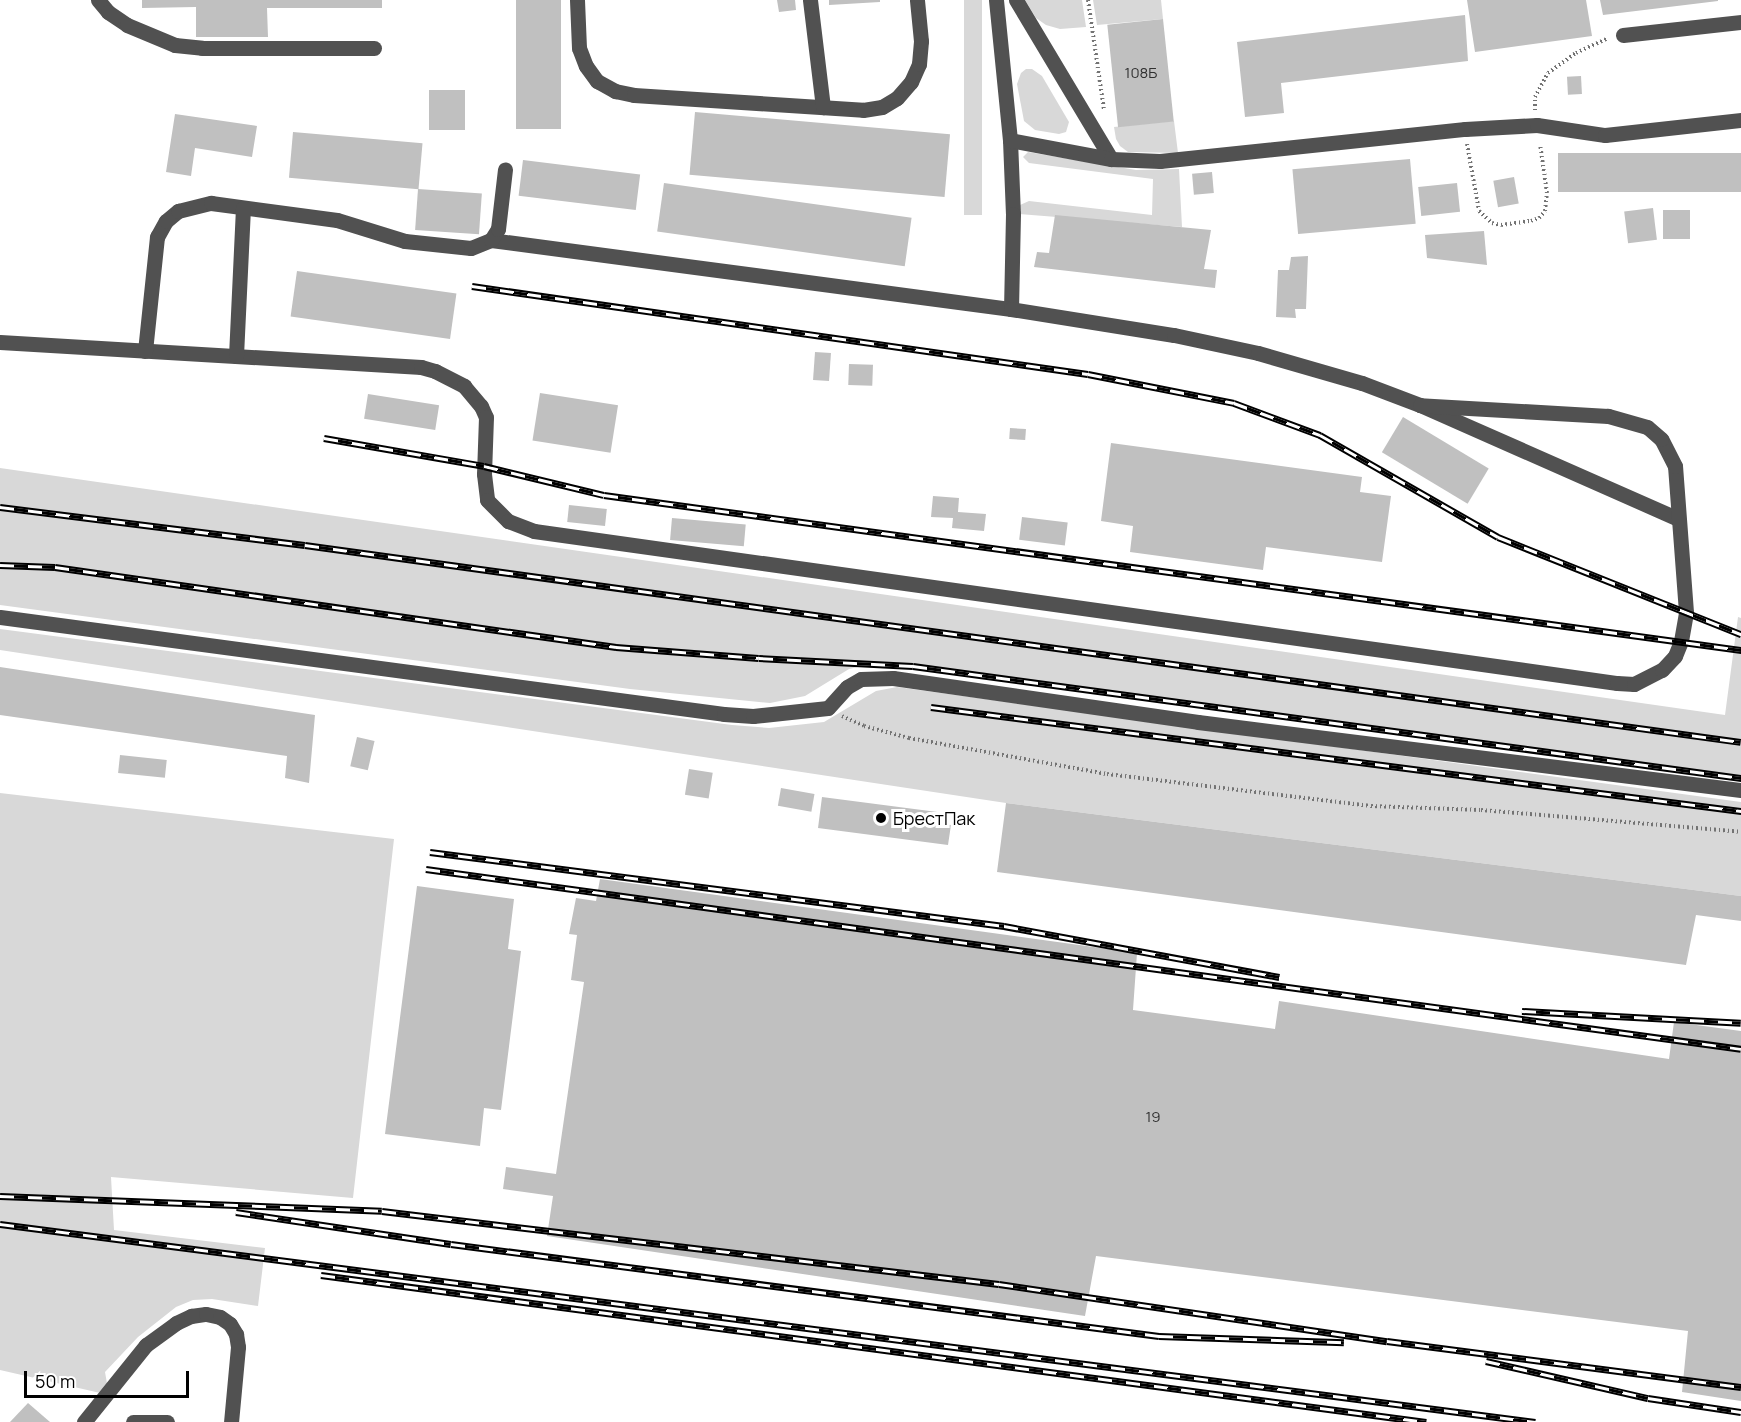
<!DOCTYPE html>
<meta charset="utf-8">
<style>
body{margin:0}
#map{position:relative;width:1741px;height:1422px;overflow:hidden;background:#fff;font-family:Manrope,sans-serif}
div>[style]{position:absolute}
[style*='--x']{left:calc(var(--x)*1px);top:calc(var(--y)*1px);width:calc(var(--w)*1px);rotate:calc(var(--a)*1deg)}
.green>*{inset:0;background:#d8d8d8;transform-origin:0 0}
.building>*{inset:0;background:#c0c0c0;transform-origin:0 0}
.path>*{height:4px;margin-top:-2px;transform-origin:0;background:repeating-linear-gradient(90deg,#737373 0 1.5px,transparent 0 4.5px)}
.minor>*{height:15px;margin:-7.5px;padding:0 7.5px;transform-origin:7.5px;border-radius:7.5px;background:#515151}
.rail>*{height:7px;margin-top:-3.5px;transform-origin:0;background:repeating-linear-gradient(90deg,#fff 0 14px,#000 0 28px);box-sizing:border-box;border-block:2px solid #000}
.dots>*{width:16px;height:16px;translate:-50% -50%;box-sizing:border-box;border:3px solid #fff;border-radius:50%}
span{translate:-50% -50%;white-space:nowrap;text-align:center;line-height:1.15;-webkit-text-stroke:6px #fff;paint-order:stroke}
.number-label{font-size:15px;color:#303030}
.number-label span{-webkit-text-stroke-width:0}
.poi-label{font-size:18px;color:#000}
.left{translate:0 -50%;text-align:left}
.scale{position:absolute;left:24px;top:1371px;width:165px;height:27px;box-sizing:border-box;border:3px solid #000;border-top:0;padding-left:8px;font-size:18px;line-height:21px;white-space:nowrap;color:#000;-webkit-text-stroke:4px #fff;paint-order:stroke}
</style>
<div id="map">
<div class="green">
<div style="left:964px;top:0;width:18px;height:215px"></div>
<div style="clip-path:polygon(1025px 0,1082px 0,1086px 27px,1060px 29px,1046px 25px,1036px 18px)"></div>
<div style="clip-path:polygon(1093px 0,1161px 0,1163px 19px,1097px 25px)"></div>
<div style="clip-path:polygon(1026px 69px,1032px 69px,1042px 76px,1069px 122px,1066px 132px,1059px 134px,1035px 130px,1024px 121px,1017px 84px,1021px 73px)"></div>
<div style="clip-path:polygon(1174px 121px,1178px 153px,1128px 152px,1120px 146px,1116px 139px,1114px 127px)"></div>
<div style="clip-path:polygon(1028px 152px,1136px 170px,1179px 169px,1182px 227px,1019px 214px,1020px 205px,1029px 201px,1152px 215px,1153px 179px,1029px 163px,1023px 157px)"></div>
<div style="clip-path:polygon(0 468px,1725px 715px,1738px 617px,1741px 618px,1741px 778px,913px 666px,871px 664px,849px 669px,805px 696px,770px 703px,630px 689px,0 605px)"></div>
<div style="clip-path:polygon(0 629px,732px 725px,769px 728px,824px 722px,876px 691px,897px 687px,1741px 802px,1741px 896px,1006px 803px,0 650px)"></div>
<div style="clip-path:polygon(0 793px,394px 839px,353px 1198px,111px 1177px,114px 1230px,265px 1248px,258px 1306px,212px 1299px,193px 1300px,176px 1307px,138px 1337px,105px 1372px,109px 1395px,0 1370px)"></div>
</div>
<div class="building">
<div style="clip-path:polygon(142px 0,382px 0,382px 8px,267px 8px,268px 37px,196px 37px,196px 7px,142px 8px)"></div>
<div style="left:516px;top:0;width:45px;height:129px"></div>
<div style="clip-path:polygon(777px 0,795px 0,796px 10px,779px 12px)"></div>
<div style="clip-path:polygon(829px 0,880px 0,880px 2px,829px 5px)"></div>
<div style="clip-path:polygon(1467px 0,1586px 0,1592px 36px,1475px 52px)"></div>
<div style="clip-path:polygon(1600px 0,1718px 0,1718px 1px,1603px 15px)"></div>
<div style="clip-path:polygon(1465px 15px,1468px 61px,1281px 83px,1284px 113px,1245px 117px,1237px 42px)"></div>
<div style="left:1163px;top:19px;width:103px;height:56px;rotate:84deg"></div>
<div style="left:1581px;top:76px;width:18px;height:14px;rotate:87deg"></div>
<div style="left:429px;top:90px;width:36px;height:40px"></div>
<div style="left:695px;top:112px;width:256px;height:63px;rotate:5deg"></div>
<div style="clip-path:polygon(175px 114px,257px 126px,252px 157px,195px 148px,191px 176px,166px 172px)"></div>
<div style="left:293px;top:132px;width:130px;height:46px;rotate:5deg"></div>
<div style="left:1741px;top:153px;width:39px;height:183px;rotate:90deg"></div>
<div style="left:1410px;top:159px;width:65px;height:118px;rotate:85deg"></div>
<div style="left:523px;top:160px;width:118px;height:36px;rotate:7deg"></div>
<div style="left:1212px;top:172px;width:21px;height:20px;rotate:85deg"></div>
<div style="left:1514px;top:177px;width:27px;height:21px;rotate:80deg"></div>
<div style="left:664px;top:183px;width:250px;height:49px;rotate:8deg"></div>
<div style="left:1457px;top:183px;width:29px;height:39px;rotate:84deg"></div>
<div style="left:418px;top:189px;width:64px;height:41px;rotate:4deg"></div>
<div style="left:1653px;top:208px;width:32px;height:29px;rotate:83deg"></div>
<div style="left:1663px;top:210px;width:27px;height:29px"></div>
<div style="clip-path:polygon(1055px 215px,1211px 230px,1204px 269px,1217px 270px,1215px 288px,1034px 267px,1037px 252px,1049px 253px)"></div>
<div style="clip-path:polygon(1484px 231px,1487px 265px,1427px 258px,1425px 235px)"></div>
<div style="clip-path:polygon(1308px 256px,1306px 309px,1295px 309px,1296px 318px,1276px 317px,1278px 270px,1289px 270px,1291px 257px)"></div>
<div style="left:297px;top:271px;width:161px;height:46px;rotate:8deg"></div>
<div style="left:815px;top:352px;width:16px;height:28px;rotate:4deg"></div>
<div style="left:849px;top:364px;width:24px;height:21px;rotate:2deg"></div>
<div style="left:540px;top:393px;width:79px;height:48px;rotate:9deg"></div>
<div style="left:368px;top:394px;width:72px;height:25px;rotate:9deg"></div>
<div style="left:1403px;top:417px;width:100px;height:41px;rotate:31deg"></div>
<div style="left:1010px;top:428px;width:16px;height:11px;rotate:4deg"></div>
<div style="clip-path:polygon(1111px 443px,1362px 477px,1360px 492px,1391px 496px,1382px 562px,1266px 547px,1263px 570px,1130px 552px,1133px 526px,1101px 521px)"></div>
<div style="clip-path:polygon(933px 496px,959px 498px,958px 512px,986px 514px,984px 531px,952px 528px,953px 518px,931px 517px)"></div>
<div style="left:569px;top:505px;width:38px;height:17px;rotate:6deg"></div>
<div style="left:1022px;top:517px;width:46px;height:23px;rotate:7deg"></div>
<div style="left:672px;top:518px;width:74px;height:22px;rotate:5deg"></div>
<div style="clip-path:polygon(0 667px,315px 715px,309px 783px,285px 778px,287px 756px,0 715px)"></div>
<div style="left:357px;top:737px;width:18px;height:30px;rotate:13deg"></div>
<div style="left:120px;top:755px;width:47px;height:18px;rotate:6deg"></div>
<div style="left:689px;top:769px;width:24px;height:26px;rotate:9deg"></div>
<div style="left:781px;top:788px;width:34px;height:18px;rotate:10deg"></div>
<div style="clip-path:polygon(822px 797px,945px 813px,943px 824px,951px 825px,948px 845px,818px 828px)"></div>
<div style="clip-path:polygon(1006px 803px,1741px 896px,1741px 921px,1696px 915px,1686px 965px,997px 872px)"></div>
<div style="clip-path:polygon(600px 879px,1137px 953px,1133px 1010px,1275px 1029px,1279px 1001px,1669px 1059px,1674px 1022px,1741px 1031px,1741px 1401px,1682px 1392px,1688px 1331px,1096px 1256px,1085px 1316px,547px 1236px,553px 1196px,503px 1189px,506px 1167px,556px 1174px,584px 982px,571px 980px,577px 935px,569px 934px,576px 898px,596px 901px)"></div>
<div style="clip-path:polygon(417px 886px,514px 899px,508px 949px,521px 951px,501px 1110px,484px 1108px,480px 1146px,385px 1134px)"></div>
<div style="clip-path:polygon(28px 1403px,50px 1422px,10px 1422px)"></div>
</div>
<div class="path">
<div style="--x:1088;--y:0;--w:111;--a:81.7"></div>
<div style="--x:1535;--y:110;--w:13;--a:-90"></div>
<div style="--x:1535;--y:97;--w:27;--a:-62"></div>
<div style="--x:1548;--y:73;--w:34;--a:-36"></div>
<div style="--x:1576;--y:53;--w:35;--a:-25"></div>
<div style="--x:1467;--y:144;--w:68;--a:79.8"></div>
<div style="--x:1479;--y:211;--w:18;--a:43"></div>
<div style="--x:1492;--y:223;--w:9;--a:13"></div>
<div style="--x:1501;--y:225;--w:30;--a:-8"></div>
<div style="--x:1531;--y:221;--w:9;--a:-21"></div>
<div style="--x:1539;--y:218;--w:9;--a:-49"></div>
<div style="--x:1545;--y:211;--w:18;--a:-84"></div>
<div style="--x:1547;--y:193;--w:49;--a:-98.1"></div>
<div style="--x:842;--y:716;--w:24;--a:24"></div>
<div style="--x:864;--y:726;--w:47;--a:14.9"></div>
<div style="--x:909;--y:738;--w:201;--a:10.3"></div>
<div style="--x:1107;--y:774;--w:266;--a:6.9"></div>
<div style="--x:1371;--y:806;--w:110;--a:2.1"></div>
<div style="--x:1481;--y:810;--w:261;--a:4.8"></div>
</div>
<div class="minor">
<div style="--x:98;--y:0;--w:16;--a:50"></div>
<div style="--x:108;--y:12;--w:23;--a:34"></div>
<div style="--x:127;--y:25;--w:52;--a:22.6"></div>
<div style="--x:175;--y:45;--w:27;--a:6"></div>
<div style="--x:202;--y:48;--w:172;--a:0"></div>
<div style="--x:577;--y:0;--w:48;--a:87.6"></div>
<div style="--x:579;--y:48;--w:19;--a:69"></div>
<div style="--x:586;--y:66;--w:19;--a:54"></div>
<div style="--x:597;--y:81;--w:21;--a:29"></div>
<div style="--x:615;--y:91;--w:19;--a:12"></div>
<div style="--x:634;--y:95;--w:229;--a:3.7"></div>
<div style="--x:863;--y:110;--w:19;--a:-9"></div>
<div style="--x:882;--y:107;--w:17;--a:-31"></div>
<div style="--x:897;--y:98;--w:21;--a:-49"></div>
<div style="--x:911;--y:82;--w:20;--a:-66"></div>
<div style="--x:919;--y:64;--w:23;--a:-85"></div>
<div style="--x:921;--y:41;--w:41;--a:-95.6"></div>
<div style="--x:810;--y:0;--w:108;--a:83.1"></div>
<div style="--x:996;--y:0;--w:141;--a:84.3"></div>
<div style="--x:1010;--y:140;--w:74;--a:87.7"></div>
<div style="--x:1013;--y:214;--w:95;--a:91.2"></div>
<div style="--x:1016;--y:0;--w:185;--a:59.1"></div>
<div style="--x:1623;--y:35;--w:119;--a:-6.3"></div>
<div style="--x:1010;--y:140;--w:103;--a:10.7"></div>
<div style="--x:1111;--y:159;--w:49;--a:2.3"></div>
<div style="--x:1160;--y:161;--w:307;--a:-6"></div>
<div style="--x:1465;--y:129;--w:72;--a:-3.2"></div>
<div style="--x:1537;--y:125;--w:69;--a:8.4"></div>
<div style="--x:1605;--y:135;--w:137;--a:-6.3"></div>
<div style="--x:491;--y:240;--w:525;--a:7.56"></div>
<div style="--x:1011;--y:309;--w:165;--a:9.1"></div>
<div style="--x:1174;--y:335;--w:86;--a:12.1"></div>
<div style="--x:1258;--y:353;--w:108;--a:16.1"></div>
<div style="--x:1362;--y:383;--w:62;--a:20.8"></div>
<div style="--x:1420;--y:405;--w:282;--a:23.8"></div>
<div style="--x:0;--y:342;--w:422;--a:3.4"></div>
<div style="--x:421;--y:367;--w:15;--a:16"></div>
<div style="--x:435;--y:371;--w:33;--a:27"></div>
<div style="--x:464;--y:386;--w:26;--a:50"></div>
<div style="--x:481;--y:406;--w:12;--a:66"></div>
<div style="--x:486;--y:417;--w:57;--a:92"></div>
<div style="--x:484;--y:474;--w:26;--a:83"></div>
<div style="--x:487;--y:500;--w:30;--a:45"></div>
<div style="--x:508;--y:521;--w:28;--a:21"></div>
<div style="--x:534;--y:531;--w:1094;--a:7.99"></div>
<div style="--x:1617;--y:683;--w:17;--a:3"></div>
<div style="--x:1634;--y:684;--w:31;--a:-27"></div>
<div style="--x:1662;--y:670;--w:19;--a:-47"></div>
<div style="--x:1675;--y:656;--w:16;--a:-68"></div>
<div style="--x:1681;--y:641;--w:29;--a:-80"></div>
<div style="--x:1686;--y:612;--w:146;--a:-94.3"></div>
<div style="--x:1675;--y:466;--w:30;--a:-117"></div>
<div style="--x:1661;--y:439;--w:18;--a:-139"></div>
<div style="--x:1647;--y:427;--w:41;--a:-164.2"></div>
<div style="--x:1608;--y:416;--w:188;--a:-176.7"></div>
<div style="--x:145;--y:351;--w:115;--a:-84"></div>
<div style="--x:157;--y:237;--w:18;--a:-61"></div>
<div style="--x:166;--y:221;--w:16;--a:-40"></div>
<div style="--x:178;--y:211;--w:34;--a:-14"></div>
<div style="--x:211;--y:203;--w:127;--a:7.7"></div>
<div style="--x:337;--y:220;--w:71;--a:17.2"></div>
<div style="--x:405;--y:241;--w:66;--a:6.1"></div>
<div style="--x:471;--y:248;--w:22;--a:-22"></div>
<div style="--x:491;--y:240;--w:13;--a:-58"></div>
<div style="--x:498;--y:229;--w:60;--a:-83.3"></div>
<div style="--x:236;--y:356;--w:148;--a:-87.3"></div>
<div style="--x:0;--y:617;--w:730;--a:7.63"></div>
<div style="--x:724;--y:714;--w:29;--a:4"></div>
<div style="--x:753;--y:716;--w:75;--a:-6.1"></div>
<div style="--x:828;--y:708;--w:28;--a:-48"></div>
<div style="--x:847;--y:687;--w:16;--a:-30"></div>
<div style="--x:861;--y:679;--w:32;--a:-2"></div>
<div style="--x:893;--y:678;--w:308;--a:8.2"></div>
<div style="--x:1198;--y:722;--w:547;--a:7.14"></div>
<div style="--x:84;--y:1422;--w:99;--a:-51.2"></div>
<div style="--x:146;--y:1345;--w:37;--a:-36"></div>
<div style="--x:176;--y:1323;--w:17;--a:-25"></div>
<div style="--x:191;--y:1316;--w:15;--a:-8"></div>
<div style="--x:206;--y:1314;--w:14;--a:12"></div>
<div style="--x:220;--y:1317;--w:12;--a:35"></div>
<div style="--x:230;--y:1324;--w:12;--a:59"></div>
<div style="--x:236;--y:1334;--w:13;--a:81"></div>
<div style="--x:238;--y:1347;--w:75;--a:95.3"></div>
<div style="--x:133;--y:1422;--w:34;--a:0"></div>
</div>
<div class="rail">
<div style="--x:472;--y:286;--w:622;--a:8.13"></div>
<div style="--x:1088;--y:374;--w:149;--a:11.2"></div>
<div style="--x:1234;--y:403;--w:92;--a:20.4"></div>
<div style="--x:1320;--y:435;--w:205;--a:29.8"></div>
<div style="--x:1498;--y:537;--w:262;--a:21.8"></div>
<div style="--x:324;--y:438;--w:162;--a:9.9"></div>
<div style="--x:484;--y:466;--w:123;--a:13.6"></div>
<div style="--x:604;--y:495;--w:1148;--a:7.76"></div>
<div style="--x:0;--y:507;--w:307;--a:7.1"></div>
<div style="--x:305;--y:545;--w:1449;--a:7.81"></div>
<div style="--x:0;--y:565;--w:55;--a:2.1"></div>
<div style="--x:55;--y:567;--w:567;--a:8.12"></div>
<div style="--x:616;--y:647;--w:143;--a:4.4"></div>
<div style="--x:759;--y:658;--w:154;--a:3"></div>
<div style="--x:913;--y:666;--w:836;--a:7.7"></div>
<div style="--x:931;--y:707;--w:817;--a:7.32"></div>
<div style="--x:430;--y:852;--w:579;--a:7.35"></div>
<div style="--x:1004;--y:926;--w:280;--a:10.5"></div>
<div style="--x:426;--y:869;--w:1327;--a:7.79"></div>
<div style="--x:1522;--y:1011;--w:219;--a:3.1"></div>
<div style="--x:0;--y:1196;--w:382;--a:2.2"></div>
<div style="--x:382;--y:1211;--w:621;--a:6.75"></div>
<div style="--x:999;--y:1284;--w:392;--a:8.4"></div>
<div style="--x:1387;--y:1341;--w:357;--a:7.4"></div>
<div style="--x:236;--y:1212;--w:217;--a:8.5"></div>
<div style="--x:451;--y:1244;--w:714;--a:7.4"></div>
<div style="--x:1159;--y:1336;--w:185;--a:1.9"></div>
<div style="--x:0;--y:1224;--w:1548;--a:7.35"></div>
<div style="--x:321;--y:1275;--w:1115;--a:7.58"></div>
<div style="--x:1486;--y:1361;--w:166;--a:12.9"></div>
<div style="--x:1648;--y:1398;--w:94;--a:8.6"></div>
</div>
<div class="dots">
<div style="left:881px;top:818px;background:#000"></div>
</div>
<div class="number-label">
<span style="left:1141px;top:73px">108Б</span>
<span style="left:1153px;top:1117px">19</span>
</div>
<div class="poi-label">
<span class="left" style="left:893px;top:818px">БрестПак</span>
</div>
<div class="scale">50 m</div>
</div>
